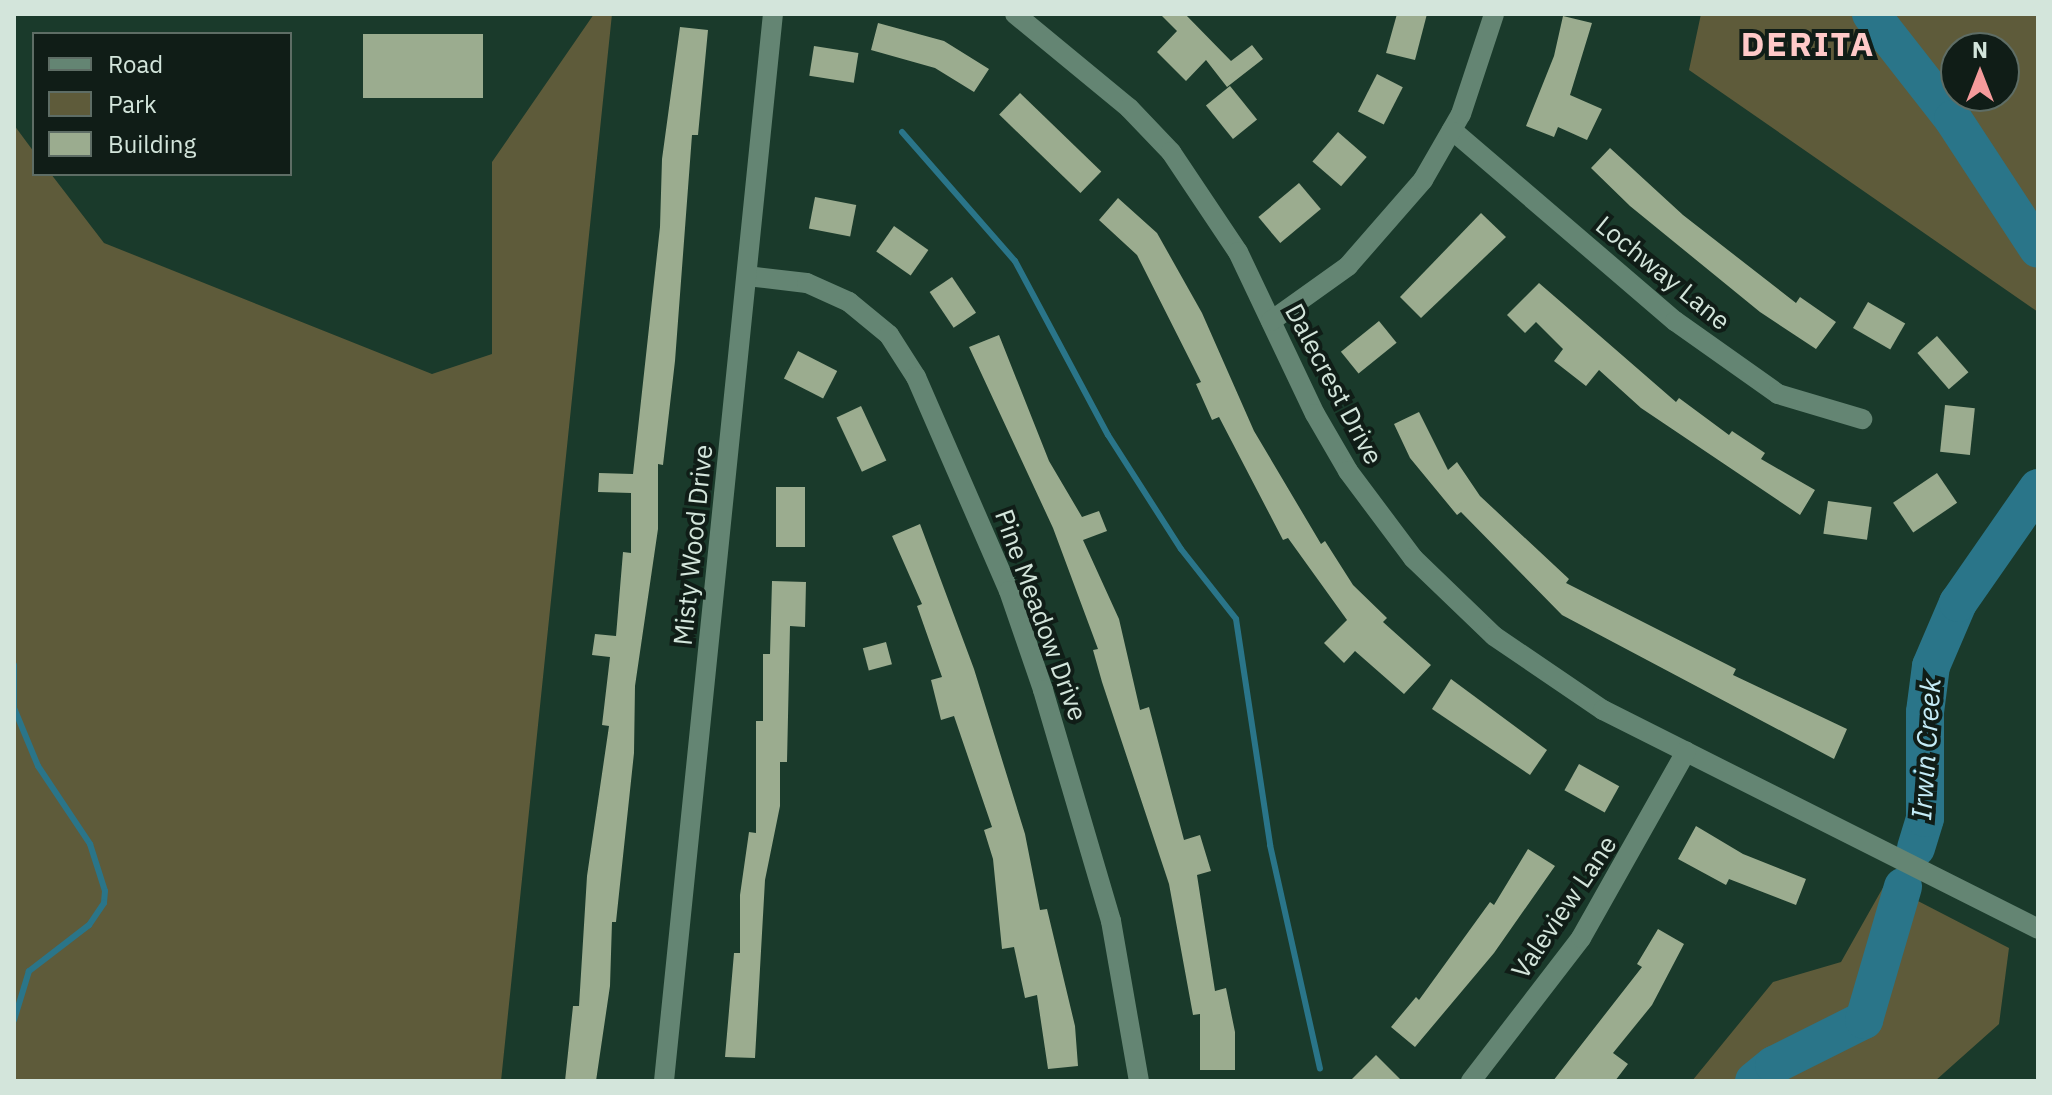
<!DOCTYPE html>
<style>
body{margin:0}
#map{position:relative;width:2052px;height:1095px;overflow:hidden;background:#1a3a2b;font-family:"IBM Plex Sans",sans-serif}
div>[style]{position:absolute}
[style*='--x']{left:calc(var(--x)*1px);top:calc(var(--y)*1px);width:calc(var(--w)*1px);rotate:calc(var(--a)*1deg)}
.green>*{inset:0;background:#5e5b3a}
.stream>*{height:6px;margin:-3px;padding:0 3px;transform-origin:3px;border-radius:3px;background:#2a7589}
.river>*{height:38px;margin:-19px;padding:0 19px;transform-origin:19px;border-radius:19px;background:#2a7589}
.building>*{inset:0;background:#9bac8f;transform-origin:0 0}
.street>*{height:20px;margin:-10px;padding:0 10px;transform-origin:10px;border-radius:10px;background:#648573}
span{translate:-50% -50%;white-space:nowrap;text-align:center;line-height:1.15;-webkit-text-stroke:8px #101d17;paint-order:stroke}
.street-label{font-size:26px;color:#d3e5db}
.water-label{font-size:28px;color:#c5ecf7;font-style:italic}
.district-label{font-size:34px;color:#fec9c8;font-weight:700;letter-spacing:2px}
.frame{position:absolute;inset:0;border:16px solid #d3e5db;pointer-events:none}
.legend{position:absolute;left:32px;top:32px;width:260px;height:144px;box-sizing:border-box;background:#101d17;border:2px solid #5e6d65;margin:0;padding:10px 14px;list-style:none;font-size:24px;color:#d3e5db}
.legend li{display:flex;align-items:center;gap:16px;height:40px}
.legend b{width:40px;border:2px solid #5e6d65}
.north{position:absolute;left:1940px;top:32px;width:80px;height:80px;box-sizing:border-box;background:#101d17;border:2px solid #5e6d65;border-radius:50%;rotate:0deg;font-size:22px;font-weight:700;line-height:32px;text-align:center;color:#d3e5db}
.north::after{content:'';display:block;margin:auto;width:28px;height:36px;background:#f59b9c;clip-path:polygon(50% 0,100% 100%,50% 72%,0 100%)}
</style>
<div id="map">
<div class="green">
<div style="clip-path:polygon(594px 14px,612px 14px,501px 1081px,14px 1081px,14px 125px,34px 152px,34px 174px,51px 174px,104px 243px,432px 374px,492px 354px,492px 162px)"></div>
<div style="clip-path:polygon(evenodd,1701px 14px,2038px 14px,2038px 312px,1689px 70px,1701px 14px,1956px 48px,2004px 48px,2004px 96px,1956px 96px,1956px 48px)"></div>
<div style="clip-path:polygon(1885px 884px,2009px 948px,1999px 1024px,1935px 1081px,1692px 1081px,1773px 982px,1841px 962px)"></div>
</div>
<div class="stream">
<div style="--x:902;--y:132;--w:171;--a:48.8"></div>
<div style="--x:1015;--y:261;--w:197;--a:61.9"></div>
<div style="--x:1108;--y:435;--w:135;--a:57.4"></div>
<div style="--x:1181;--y:549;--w:89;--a:51.8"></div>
<div style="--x:1236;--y:619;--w:229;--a:81.4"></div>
<div style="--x:1270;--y:845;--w:229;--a:77.4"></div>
<div style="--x:14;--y:665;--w:42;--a:90"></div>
<div style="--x:14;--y:708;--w:63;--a:67.5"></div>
<div style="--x:38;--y:766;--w:94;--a:56.3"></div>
<div style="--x:90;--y:844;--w:49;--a:72.3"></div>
<div style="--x:105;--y:891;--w:12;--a:95"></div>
<div style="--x:104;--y:903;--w:27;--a:124"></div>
<div style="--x:89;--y:925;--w:76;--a:142.5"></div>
<div style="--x:29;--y:971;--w:51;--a:107"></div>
</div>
<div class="river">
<div style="--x:1871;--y:14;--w:133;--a:52"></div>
<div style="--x:1953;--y:119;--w:155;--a:56.8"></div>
<div style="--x:1916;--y:848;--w:31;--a:-73"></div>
<div style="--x:1925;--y:818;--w:106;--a:-90"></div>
<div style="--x:1925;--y:712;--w:46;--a:-82.6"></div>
<div style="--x:1931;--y:666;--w:69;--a:-66.8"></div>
<div style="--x:1958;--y:603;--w:140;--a:-55.2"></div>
<div style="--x:1754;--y:1081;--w:26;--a:-39"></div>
<div style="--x:1774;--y:1065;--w:101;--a:-26.6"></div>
<div style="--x:1864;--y:1020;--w:139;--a:-73.7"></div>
</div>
<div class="building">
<div style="clip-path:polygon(1160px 14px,1185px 14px,1231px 61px,1252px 45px,1263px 59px,1227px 87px,1206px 60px,1186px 81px,1157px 52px,1177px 31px)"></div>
<div style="clip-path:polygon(1397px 14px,1427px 14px,1415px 60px,1386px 53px)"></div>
<div style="clip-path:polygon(1563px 16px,1592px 23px,1570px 95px,1602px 109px,1587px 140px,1558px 127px,1554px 137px,1526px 126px,1554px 56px)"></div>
<div style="clip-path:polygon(878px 23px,944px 41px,989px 69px,974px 92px,935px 68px,871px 50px)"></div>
<div style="clip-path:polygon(680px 27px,708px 30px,698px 135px,692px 135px,675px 361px,663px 465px,658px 464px,658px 529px,635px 686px,634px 753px,616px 922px,612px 922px,610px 986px,596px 1081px,565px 1081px,573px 1006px,579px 1006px,587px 876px,609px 726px,602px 725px,610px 657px,592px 655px,595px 634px,616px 636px,623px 552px,631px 553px,631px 493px,598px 492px,599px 473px,633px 474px,660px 227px,662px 159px)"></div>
<div style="left:483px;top:34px;width:64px;height:120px;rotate:90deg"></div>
<div style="left:814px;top:46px;width:45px;height:30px;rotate:9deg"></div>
<div style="left:1377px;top:74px;width:29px;height:42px;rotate:27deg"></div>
<div style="left:1230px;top:86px;width:43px;height:31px;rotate:51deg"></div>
<div style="left:1020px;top:93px;width:113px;height:30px;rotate:44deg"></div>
<div style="left:1338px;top:132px;width:38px;height:39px;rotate:41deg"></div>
<div style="clip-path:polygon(1610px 148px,1683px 215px,1796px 303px,1800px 297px,1836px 322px,1816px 349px,1760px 312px,1630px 206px,1591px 168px)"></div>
<div style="left:1299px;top:183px;width:34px;height:53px;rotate:50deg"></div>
<div style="left:815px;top:197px;width:42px;height:32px;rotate:11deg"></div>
<div style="clip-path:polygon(1118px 198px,1157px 233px,1202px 313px,1254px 431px,1321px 544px,1325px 541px,1353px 585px,1387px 618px,1383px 622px,1431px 665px,1404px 694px,1355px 651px,1344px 663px,1324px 643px,1347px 620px,1288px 538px,1283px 540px,1219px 417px,1212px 420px,1196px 384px,1201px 382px,1137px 255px,1099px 220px)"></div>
<div style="clip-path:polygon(1481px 213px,1506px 237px,1421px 318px,1400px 297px)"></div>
<div style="left:894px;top:226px;width:42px;height:31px;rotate:35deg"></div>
<div style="left:952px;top:277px;width:43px;height:27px;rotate:56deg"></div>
<div style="clip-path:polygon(1539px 283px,1676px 402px,1679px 398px,1729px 435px,1732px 431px,1765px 453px,1761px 459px,1815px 490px,1800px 515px,1641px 408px,1599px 370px,1586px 386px,1554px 361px,1563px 349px,1536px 322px,1525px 333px,1507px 315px)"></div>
<div style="left:1868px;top:302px;width:43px;height:30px;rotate:30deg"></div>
<div style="left:1379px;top:321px;width:28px;height:49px;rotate:51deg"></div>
<div style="clip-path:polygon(999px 335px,1049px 461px,1082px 517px,1099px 511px,1107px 531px,1083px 540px,1119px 619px,1140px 710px,1149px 707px,1184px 840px,1200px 835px,1211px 871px,1197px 875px,1215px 991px,1226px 988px,1235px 1032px,1235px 1070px,1200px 1070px,1200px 1014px,1193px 1015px,1169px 884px,1102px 682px,1093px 650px,1098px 649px,1053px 528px,969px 347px)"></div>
<div style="left:1937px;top:336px;width:48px;height:26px;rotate:49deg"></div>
<div style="left:798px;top:351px;width:44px;height:31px;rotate:27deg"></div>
<div style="left:1945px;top:405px;width:30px;height:47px;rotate:6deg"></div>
<div style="left:861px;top:406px;width:60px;height:27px;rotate:65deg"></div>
<div style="clip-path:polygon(1419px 412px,1448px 470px,1457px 462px,1480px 496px,1569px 579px,1566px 583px,1736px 669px,1733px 675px,1847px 729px,1834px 759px,1562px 615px,1461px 512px,1457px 515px,1410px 458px,1394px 424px)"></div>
<div style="left:1937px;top:473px;width:36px;height:53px;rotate:56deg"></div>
<div style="left:776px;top:487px;width:29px;height:60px"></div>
<div style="left:1828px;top:501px;width:44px;height:33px;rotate:8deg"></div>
<div style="clip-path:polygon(920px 524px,974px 669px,1025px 834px,1040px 910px,1047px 909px,1075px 1026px,1078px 1066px,1048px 1069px,1037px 995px,1025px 998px,1014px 947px,1002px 949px,993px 859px,984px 830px,992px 827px,954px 716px,941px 720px,931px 680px,942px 677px,917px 606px,922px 604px,892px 536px)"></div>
<div style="clip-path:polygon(772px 581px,806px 582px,805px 627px,790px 626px,787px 762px,780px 762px,780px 806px,765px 880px,755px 1058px,725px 1057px,734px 953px,740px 953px,740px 895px,749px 832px,756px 833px,756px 721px,763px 721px,763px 654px,770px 654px)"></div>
<div style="left:886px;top:642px;width:23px;height:24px;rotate:75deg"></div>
<div style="clip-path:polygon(1451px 679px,1547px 750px,1530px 775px,1432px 709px)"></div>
<div style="left:1579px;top:764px;width:46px;height:30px;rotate:29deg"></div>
<div style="clip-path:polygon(1696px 826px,1743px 854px,1806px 879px,1796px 905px,1729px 879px,1726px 885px,1678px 859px)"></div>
<div style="clip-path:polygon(1528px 849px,1555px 866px,1494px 953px,1415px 1047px,1391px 1027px,1416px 997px,1419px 1000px,1490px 902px,1494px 905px)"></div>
<div style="clip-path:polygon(1658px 929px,1684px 944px,1652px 1005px,1613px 1053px,1628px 1064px,1615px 1081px,1553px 1081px,1642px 967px,1637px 964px)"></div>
<div style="clip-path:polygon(1376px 1055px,1402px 1081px,1350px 1081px)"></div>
</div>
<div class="street">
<div style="--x:1015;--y:14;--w:148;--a:39.5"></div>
<div style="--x:1129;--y:108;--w:61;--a:46.3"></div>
<div style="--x:1171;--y:152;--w:120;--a:56.2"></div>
<div style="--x:1238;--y:252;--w:179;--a:64.6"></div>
<div style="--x:1315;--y:414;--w:66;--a:59.9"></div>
<div style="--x:1348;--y:471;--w:109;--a:53.2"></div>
<div style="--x:1413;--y:558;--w:112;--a:43.9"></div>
<div style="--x:1494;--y:636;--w:132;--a:34.2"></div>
<div style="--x:1603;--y:710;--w:487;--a:26.7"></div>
<div style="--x:1452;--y:130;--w:294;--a:40.6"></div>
<div style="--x:1675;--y:321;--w:126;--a:35.3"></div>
<div style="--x:1778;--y:394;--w:88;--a:16.6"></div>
<div style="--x:747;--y:276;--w:60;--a:6.7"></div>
<div style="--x:807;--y:283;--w:46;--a:24.3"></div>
<div style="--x:849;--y:302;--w:52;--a:39.5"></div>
<div style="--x:889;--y:335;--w:50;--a:57.3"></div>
<div style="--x:916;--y:377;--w:233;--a:66.5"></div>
<div style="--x:1009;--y:591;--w:105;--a:71"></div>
<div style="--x:1043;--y:690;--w:241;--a:73.6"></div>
<div style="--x:1111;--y:921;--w:162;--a:80.1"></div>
<div style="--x:1271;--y:321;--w:95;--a:-35.5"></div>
<div style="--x:1348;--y:266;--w:114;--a:-48.9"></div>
<div style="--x:1423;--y:180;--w:76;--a:-60.1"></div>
<div style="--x:1461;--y:114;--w:105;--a:-71.7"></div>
<div style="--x:664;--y:1081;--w:1073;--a:-84.17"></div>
<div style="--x:1471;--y:1081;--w:180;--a:-52.4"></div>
<div style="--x:1581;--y:938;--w:214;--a:-60.6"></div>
</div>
<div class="street-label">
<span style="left:1663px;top:273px;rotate:39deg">Lochway Lane</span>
<span style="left:1334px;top:384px;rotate:62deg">Dalecrest Drive</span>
<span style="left:693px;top:545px;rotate:-84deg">Misty Wood Drive</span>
<span style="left:1041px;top:615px;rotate:70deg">Pine Meadow Drive</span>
<span style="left:1564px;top:907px;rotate:-56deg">Valeview Lane</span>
</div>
<div class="water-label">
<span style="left:1926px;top:749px;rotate:-86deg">Irwin Creek</span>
</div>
<div class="district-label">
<span style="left:1808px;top:44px">DERITA</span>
</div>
<div class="frame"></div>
<ul class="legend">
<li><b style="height:10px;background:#648573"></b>Road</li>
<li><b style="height:22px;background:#5e5b3a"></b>Park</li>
<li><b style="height:22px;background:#9bac8f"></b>Building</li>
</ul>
<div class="north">N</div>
</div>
